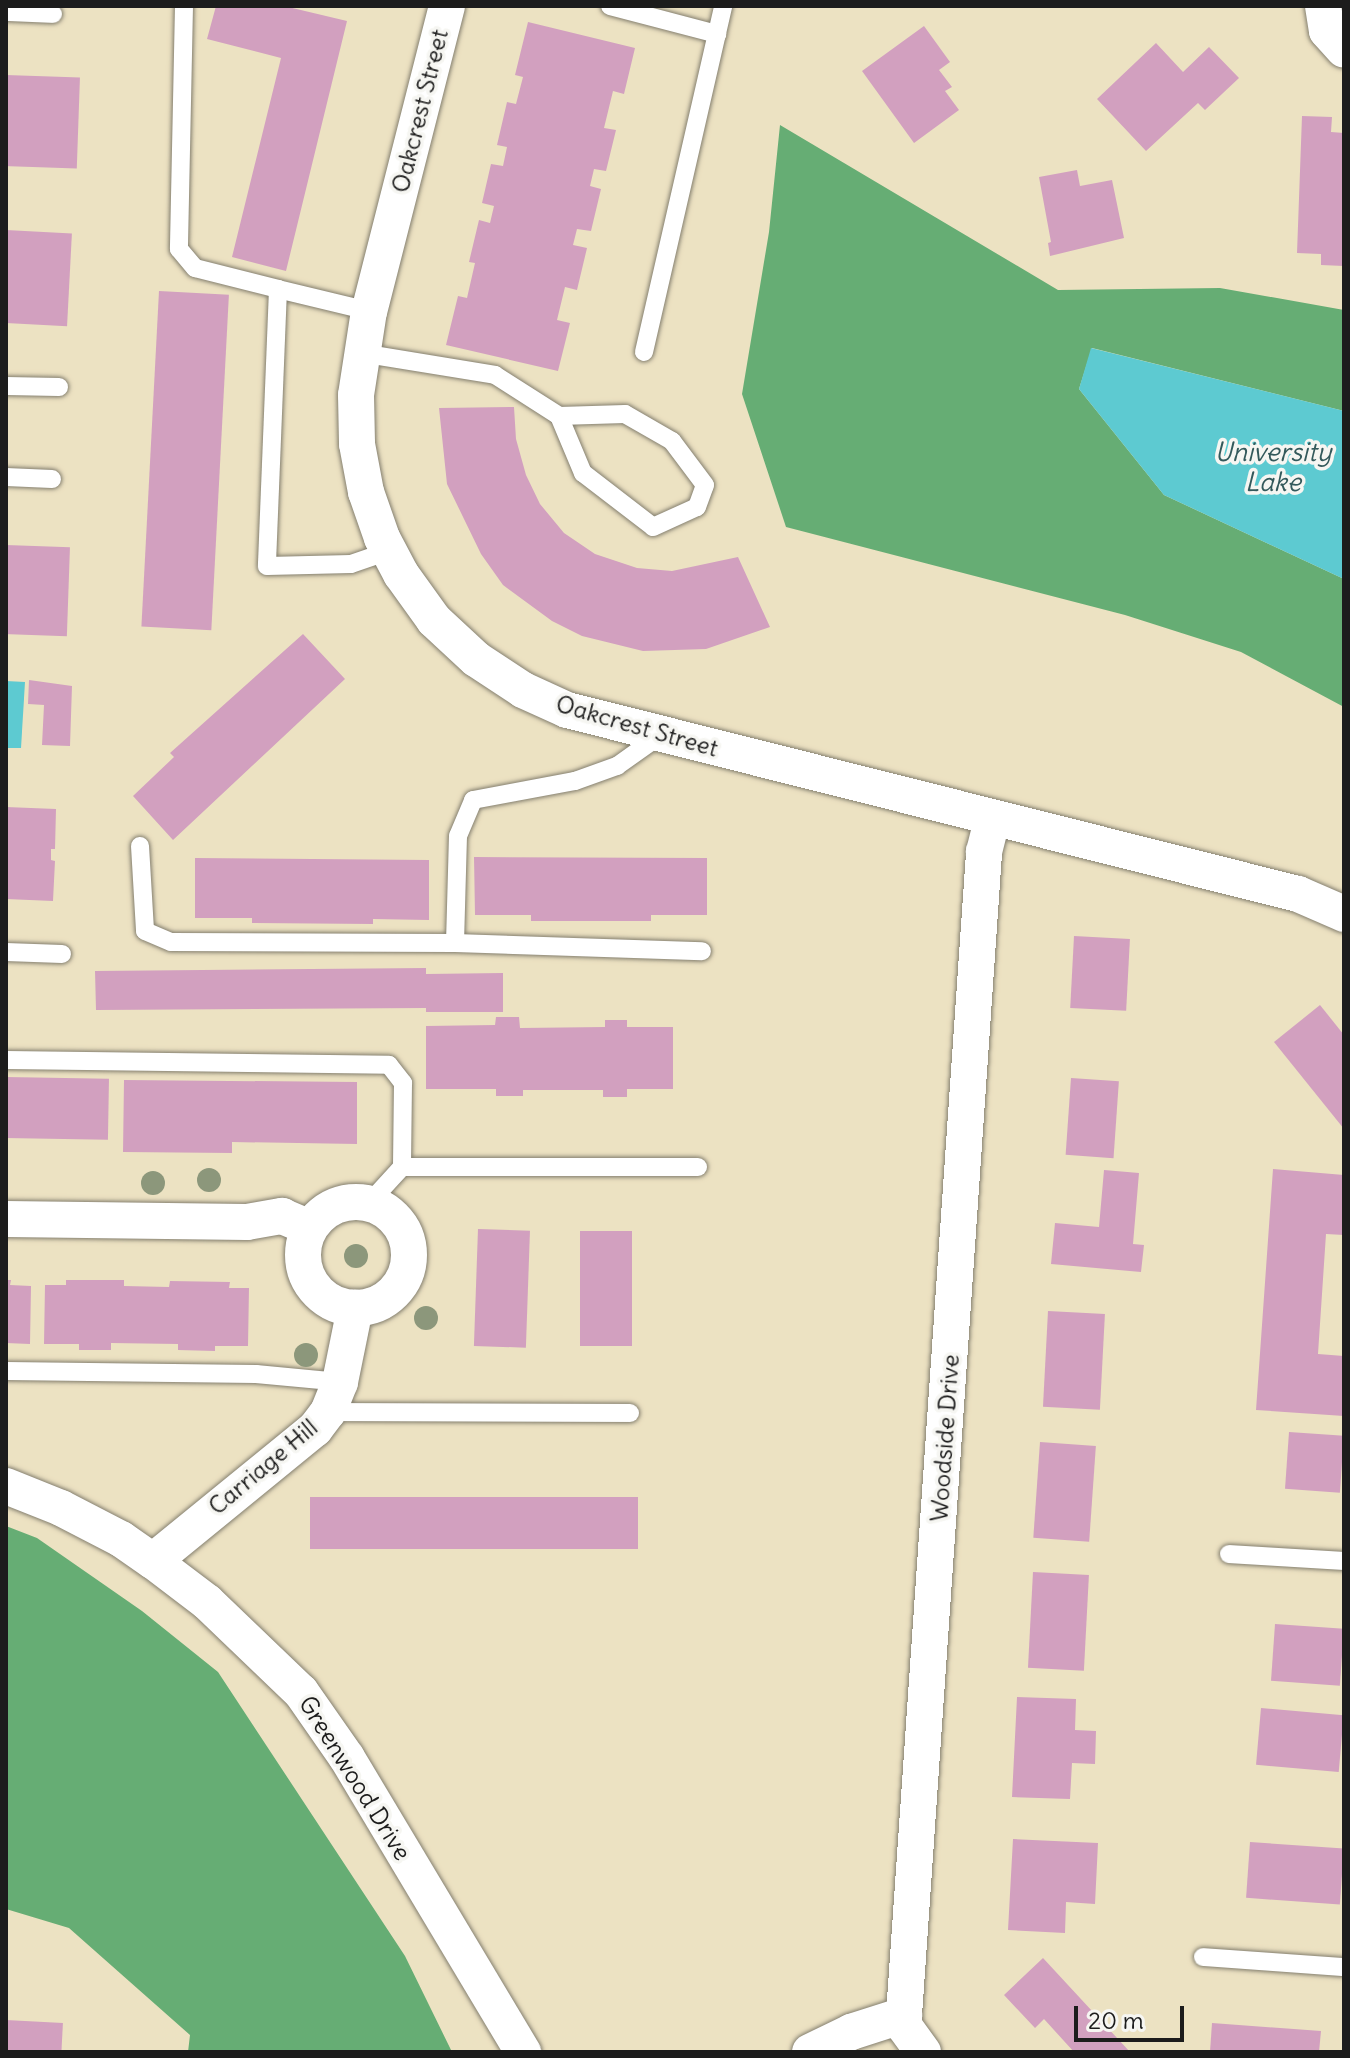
<!DOCTYPE html>
<style>
body{margin:0}
#map{position:relative;width:1350px;height:2058px;overflow:hidden;background:#ece2c2;font-family:Delius,sans-serif}
div>[style]{position:absolute}
[style*='--x']{left:calc(var(--x)*1px);top:calc(var(--y)*1px);width:calc(var(--w)*1px);rotate:calc(var(--a)*1deg)}
.forest>*{inset:0;background:#66ad74}
.water>*{inset:0;background:#5dcad1}
.building>*{inset:0;background:#d2a0bf;transform-origin:0 0}
.roads{filter:drop-shadow(0 0 2px #847f6f) drop-shadow(0 0 2px #847f6f)}
.service>*{height:18px;margin:-9px;padding:0 9px;transform-origin:9px;border-radius:9px;background:#fff}
.minor>*{height:36px;margin:-18px;padding:0 18px;transform-origin:18px;border-radius:18px;background:#fff}
.minor>.ring{margin:-18px;padding:0;box-sizing:content-box;background:none;border:36px solid #fff;border-radius:50%}
.trees>*{width:24px;height:24px;margin:-12px;border-radius:50%;background:#8c977b}
span{translate:-50% -50%;white-space:nowrap;text-align:center;line-height:1.15;-webkit-text-stroke:7px #f6f6f2;paint-order:stroke}
.street-label{font-size:24px;color:#1c1c1c}
.water-label{font-size:26px;color:#33595b;font-style:italic}
.frame{position:absolute;inset:0;border:8px solid #1c1c1c;pointer-events:none}
.scale{position:absolute;left:1074px;top:2006px;width:110px;height:36px;box-sizing:border-box;border:4px solid #1c1c1c;border-top:0;padding-left:10px;font-size:24px;line-height:28px;white-space:nowrap;color:#1c1c1c;-webkit-text-stroke:6px #f6f6f2;paint-order:stroke}
</style>
<div id="map">
<div class="forest">
<div style="clip-path:polygon(780px 125px,1058px 290px,1220px 288px,1344px 310px,1344px 411px,1092px 348px,1079px 389px,1164px 495px,1344px 579px,1344px 707px,1241px 652px,1125px 615px,786px 527px,742px 394px,769px 232px)"></div>
<div style="clip-path:polygon(6px 1526px,37px 1538px,142px 1611px,218px 1672px,405px 1956px,452px 2052px,188px 2052px,190px 2035px,69px 1928px,6px 1909px)"></div>
</div>
<div class="water">
<div style="clip-path:polygon(1091px 348px,1344px 411px,1344px 579px,1164px 495px,1079px 389px)"></div>
<div style="clip-path:polygon(6px 681px,25px 682px,21px 748px,6px 748px)"></div>
</div>
<div class="building">
<div style="clip-path:polygon(216px 6px,284px 6px,347px 21px,286px 271px,232px 257px,281px 58px,207px 39px)"></div>
<div style="clip-path:polygon(528px 22px,635px 48px,624px 94px,613px 91px,604px 128px,616px 130px,606px 171px,594px 169px,590px 186px,601px 189px,591px 231px,577px 229px,573px 245px,587px 248px,577px 290px,565px 287px,557px 320px,570px 323px,558px 371px,446px 345px,458px 296px,467px 298px,475px 263px,469px 262px,479px 220px,490px 223px,494px 206px,482px 203px,491px 164px,503px 166px,507px 147px,497px 145px,507px 102px,516px 104px,523px 77px,515px 75px)"></div>
<div style="clip-path:polygon(924px 26px,950px 62px,939px 70px,952px 87px,945px 91px,959px 110px,914px 143px,862px 71px)"></div>
<div style="clip-path:polygon(1156px 43px,1183px 72px,1209px 47px,1239px 78px,1205px 110px,1198px 103px,1146px 151px,1097px 99px)"></div>
<div style="left:6px;top:75px;width:74px;height:91px;rotate:2deg"></div>
<div style="clip-path:polygon(1302px 116px,1332px 117px,1331px 132px,1344px 133px,1344px 266px,1321px 265px,1321px 254px,1297px 253px)"></div>
<div style="clip-path:polygon(1077px 170px,1080px 186px,1112px 180px,1124px 238px,1050px 256px,1048px 243px,1051px 242px,1039px 177px)"></div>
<div style="left:6px;top:230px;width:66px;height:93px;rotate:3deg"></div>
<div style="left:159px;top:291px;width:70px;height:336px;rotate:3deg"></div>
<div style="clip-path:polygon(514px 407px,516px 439px,526px 475px,540px 504px,564px 533px,595px 554px,637px 568px,672px 571px,738px 557px,770px 627px,706px 649px,643px 651px,582px 636px,552px 621px,503px 585px,481px 554px,447px 484px,439px 408px)"></div>
<div style="left:6px;top:545px;width:64px;height:89px;rotate:2deg"></div>
<div style="clip-path:polygon(303px 634px,345px 679px,173px 840px,133px 796px,174px 757px,170px 753px)"></div>
<div style="clip-path:polygon(29px 680px,72px 686px,70px 746px,42px 745px,44px 705px,28px 704px)"></div>
<div style="clip-path:polygon(6px 807px,56px 809px,55px 849px,51px 849px,51px 860px,55px 861px,53px 901px,6px 899px)"></div>
<div style="clip-path:polygon(474px 857px,707px 858px,707px 915px,651px 915px,651px 921px,531px 921px,531px 915px,475px 915px)"></div>
<div style="clip-path:polygon(195px 858px,429px 860px,429px 920px,373px 919px,373px 924px,252px 923px,252px 918px,195px 918px)"></div>
<div style="left:1074px;top:936px;width:56px;height:72px;rotate:3deg"></div>
<div style="clip-path:polygon(426px 968px,426px 974px,503px 973px,503px 1012px,426px 1012px,426px 1008px,96px 1010px,95px 971px)"></div>
<div style="clip-path:polygon(1320px 1005px,1344px 1035px,1344px 1129px,1274px 1042px)"></div>
<div style="clip-path:polygon(496px 1017px,519px 1017px,520px 1028px,605px 1027px,605px 1020px,627px 1020px,627px 1027px,673px 1027px,673px 1089px,627px 1089px,627px 1097px,603px 1097px,603px 1090px,523px 1090px,523px 1096px,496px 1096px,496px 1089px,426px 1089px,426px 1026px,495px 1025px)"></div>
<div style="left:6px;top:1077px;width:103px;height:61px;rotate:1deg"></div>
<div style="left:1071px;top:1078px;width:48px;height:77px;rotate:4deg"></div>
<div style="clip-path:polygon(124px 1080px,357px 1082px,357px 1144px,232px 1142px,232px 1153px,123px 1152px)"></div>
<div style="clip-path:polygon(1273px 1169px,1344px 1175px,1344px 1235px,1326px 1234px,1318px 1354px,1344px 1356px,1344px 1416px,1256px 1410px)"></div>
<div style="clip-path:polygon(1104px 1170px,1139px 1173px,1133px 1244px,1144px 1245px,1141px 1272px,1051px 1264px,1055px 1223px,1099px 1227px)"></div>
<div style="left:478px;top:1229px;width:52px;height:117px;rotate:2deg"></div>
<div style="left:580px;top:1231px;width:52px;height:115px"></div>
<div style="clip-path:polygon(6px 1280px,11px 1280px,10px 1285px,31px 1286px,30px 1344px,6px 1343px)"></div>
<div style="clip-path:polygon(66px 1280px,124px 1280px,124px 1286px,169px 1287px,170px 1281px,230px 1282px,229px 1288px,249px 1288px,248px 1346px,215px 1346px,215px 1351px,178px 1350px,178px 1344px,111px 1343px,111px 1350px,79px 1350px,79px 1344px,44px 1344px,45px 1285px,66px 1285px)"></div>
<div style="left:1048px;top:1311px;width:57px;height:96px;rotate:3deg"></div>
<div style="left:1289px;top:1432px;width:55px;height:57px;rotate:4deg"></div>
<div style="left:1040px;top:1442px;width:56px;height:96px;rotate:4deg"></div>
<div style="left:638px;top:1497px;width:52px;height:328px;rotate:90deg"></div>
<div style="left:1033px;top:1572px;width:56px;height:96px;rotate:3deg"></div>
<div style="left:1275px;top:1624px;width:69px;height:57px;rotate:4deg"></div>
<div style="clip-path:polygon(1017px 1697px,1076px 1699px,1075px 1730px,1096px 1731px,1095px 1764px,1072px 1763px,1070px 1799px,1012px 1797px)"></div>
<div style="left:1261px;top:1708px;width:83px;height:57px;rotate:5deg"></div>
<div style="clip-path:polygon(1013px 1839px,1098px 1843px,1095px 1904px,1066px 1902px,1065px 1933px,1008px 1930px)"></div>
<div style="left:1250px;top:1842px;width:94px;height:56px;rotate:4deg"></div>
<div style="clip-path:polygon(1043px 1958px,1130px 2052px,1074px 2052px,1044px 2019px,1035px 2028px,1004px 1995px)"></div>
<div style="left:6px;top:2020px;width:57px;height:32px;rotate:3deg"></div>
<div style="clip-path:polygon(1212px 2023px,1321px 2031px,1319px 2052px,1210px 2052px)"></div>
</div>
<div class="roads">
<div class="service">
<div style="--x:184;--y:6;--w:243;--a:91.2"></div>
<div style="--x:179;--y:249;--w:25;--a:50"></div>
<div style="--x:195;--y:268;--w:86;--a:14.2"></div>
<div style="--x:610;--y:6;--w:111;--a:14.7"></div>
<div style="--x:6;--y:12;--w:47;--a:2.4"></div>
<div style="--x:369;--y:311;--w:94;--a:-166.4"></div>
<div style="--x:278;--y:289;--w:277;--a:92.3"></div>
<div style="--x:267;--y:566;--w:84;--a:-1.4"></div>
<div style="--x:351;--y:564;--w:40;--a:-18.9"></div>
<div style="--x:644;--y:352;--w:355;--a:-77.1"></div>
<div style="--x:361;--y:353;--w:136;--a:9.3"></div>
<div style="--x:495;--y:375;--w:76;--a:32.6"></div>
<div style="--x:559;--y:416;--w:62;--a:67.2"></div>
<div style="--x:583;--y:473;--w:88;--a:37.6"></div>
<div style="--x:653;--y:527;--w:48;--a:-24.4"></div>
<div style="--x:697;--y:507;--w:23;--a:-70"></div>
<div style="--x:705;--y:485;--w:55;--a:-126.9"></div>
<div style="--x:672;--y:441;--w:54;--a:-150.1"></div>
<div style="--x:625;--y:414;--w:66;--a:178.3"></div>
<div style="--x:6;--y:386;--w:53;--a:1.1"></div>
<div style="--x:6;--y:477;--w:46;--a:2.5"></div>
<div style="--x:140;--y:846;--w:85;--a:86.6"></div>
<div style="--x:145;--y:931;--w:28;--a:23"></div>
<div style="--x:171;--y:942;--w:284;--a:0.2"></div>
<div style="--x:455;--y:943;--w:247;--a:1.9"></div>
<div style="--x:455;--y:943;--w:107;--a:-88.4"></div>
<div style="--x:458;--y:836;--w:39;--a:-67"></div>
<div style="--x:473;--y:800;--w:104;--a:-10.6"></div>
<div style="--x:575;--y:781;--w:45;--a:-19.7"></div>
<div style="--x:617;--y:766;--w:55;--a:-35.4"></div>
<div style="--x:6;--y:952;--w:56;--a:2"></div>
<div style="--x:6;--y:1060;--w:383;--a:0.7"></div>
<div style="--x:389;--y:1065;--w:23;--a:52"></div>
<div style="--x:403;--y:1083;--w:84;--a:90.7"></div>
<div style="--x:369;--y:1203;--w:49;--a:-47.5"></div>
<div style="--x:402;--y:1167;--w:296;--a:0"></div>
<div style="--x:6;--y:1371;--w:250;--a:0.7"></div>
<div style="--x:256;--y:1374;--w:84;--a:5.4"></div>
<div style="--x:328;--y:1412;--w:302;--a:0.2"></div>
<div style="--x:1229;--y:1554;--w:115;--a:3.5"></div>
<div style="--x:1203;--y:1957;--w:141;--a:4.1"></div>
</div>
<div class="minor">
<div style="--x:447;--y:6;--w:315;--a:104.3"></div>
<div style="--x:369;--y:311;--w:85;--a:98.8"></div>
<div style="--x:356;--y:395;--w:49;--a:88.8"></div>
<div style="--x:357;--y:444;--w:49;--a:79.4"></div>
<div style="--x:366;--y:492;--w:49;--a:70.8"></div>
<div style="--x:382;--y:538;--w:41;--a:62.2"></div>
<div style="--x:401;--y:574;--w:57;--a:54.3"></div>
<div style="--x:434;--y:620;--w:57;--a:42.9"></div>
<div style="--x:476;--y:659;--w:56;--a:33.4"></div>
<div style="--x:523;--y:690;--w:48;--a:24.4"></div>
<div style="--x:567;--y:710;--w:754;--a:14.13"></div>
<div style="--x:1298;--y:894;--w:50;--a:23.5"></div>
<div style="--x:1323;--y:6;--w:25;--a:81"></div>
<div style="--x:1327;--y:31;--w:25;--a:48"></div>
<div class="ring" style="left:303px;top:1202px;width:70px;height:70px"></div>
<div style="--x:6;--y:1219;--w:241;--a:0.7"></div>
<div style="--x:247;--y:1222;--w:36;--a:-10"></div>
<div style="--x:282;--y:1216;--w:30;--a:23"></div>
<div style="--x:6;--y:1486;--w:59;--a:21.8"></div>
<div style="--x:61;--y:1508;--w:68;--a:27.3"></div>
<div style="--x:121;--y:1539;--w:39;--a:35"></div>
<div style="--x:153;--y:1561;--w:68;--a:37.2"></div>
<div style="--x:207;--y:1602;--w:130;--a:43.8"></div>
<div style="--x:301;--y:1692;--w:80;--a:55.1"></div>
<div style="--x:347;--y:1758;--w:343;--a:59.1"></div>
<div style="--x:153;--y:1561;--w:209;--a:-39.2"></div>
<div style="--x:315;--y:1429;--w:21;--a:-53"></div>
<div style="--x:328;--y:1412;--w:32;--a:-68"></div>
<div style="--x:340;--y:1382;--w:76;--a:-78.5"></div>
<div style="--x:810;--y:2052;--w:46;--a:-26"></div>
<div style="--x:851;--y:2032;--w:56;--a:-17.8"></div>
<div style="--x:923;--y:2052;--w:32;--a:-126"></div>
<div style="--x:904;--y:2026;--w:11;--a:-90"></div>
<div style="--x:904;--y:2015;--w:1166;--a:-86.06"></div>
<div style="--x:984;--y:852;--w:34;--a:-76"></div>
</div>
</div>
<div class="trees">
<div style="left:209px;top:1180px"></div>
<div style="left:153px;top:1183px"></div>
<div style="left:356px;top:1256px"></div>
<div style="left:426px;top:1318px"></div>
<div style="left:306px;top:1355px"></div>
</div>
<div class="street-label">
<span style="left:420px;top:111px;rotate:-76deg">Oakcrest Street</span>
<span style="left:637px;top:726px;rotate:16deg">Oakcrest Street</span>
<span style="left:945px;top:1438px;rotate:-86deg">Woodside Drive</span>
<span style="left:263px;top:1467px;rotate:-40deg">Carriage Hill</span>
<span style="left:355px;top:1778px;rotate:58deg">Greenwood Drive</span>
</div>
<div class="water-label">
<span style="left:1273px;top:467px">University<br>Lake</span>
</div>
<div class="frame"></div>
<div class="scale">20 m</div>
</div>
